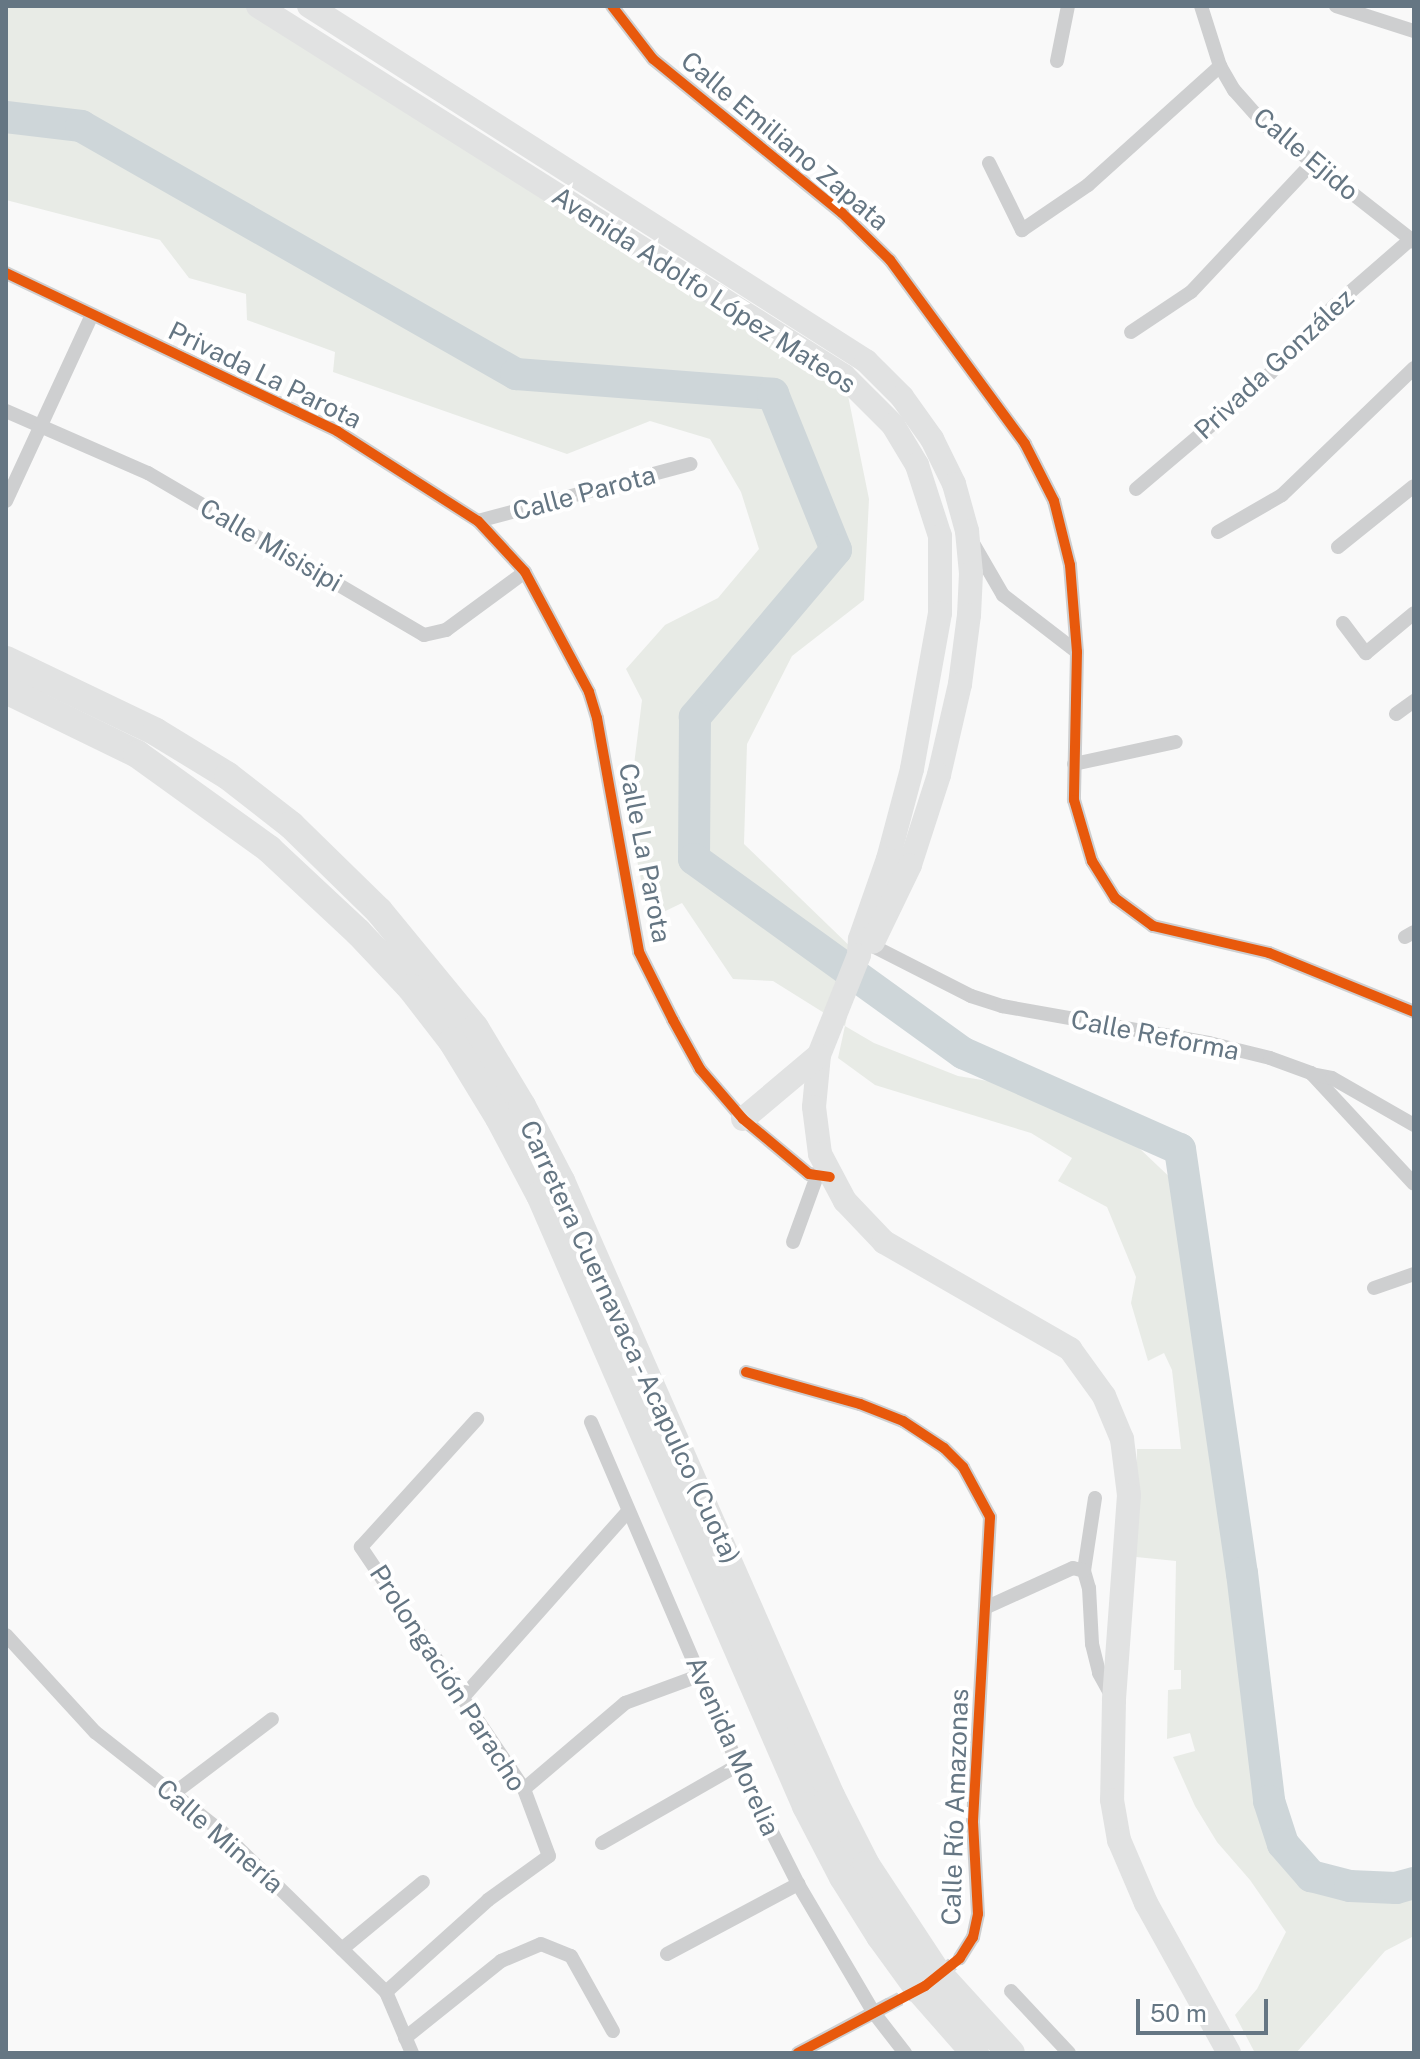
<!DOCTYPE html>
<meta charset="utf-8">
<style>
body{margin:0}
#map{position:relative;width:1420px;height:2059px;overflow:hidden;background:#f9f9f9;font-family:"Public Sans",sans-serif}
div>[style]{position:absolute}
[style*='--x']{left:calc(var(--x)*1px);top:calc(var(--y)*1px);width:calc(var(--w)*1px);rotate:calc(var(--a)*1deg)}
.green>*{inset:0;background:#e8ebe6}
.river>*{height:32px;margin:-16px;padding:0 16px;transform-origin:16px;border-radius:16px;background:#ced6d9}
.minor-tunnel>*{height:14px;margin-top:-7px;transform-origin:0;background:repeating-linear-gradient(90deg,#d4d8dc 0 14px,transparent 0 21px)}
.minor>*{height:14px;margin:-7px;padding:0 7px;transform-origin:7px;border-radius:7px;background:#cecfd0}
.primary>*{height:24px;margin:-12px;padding:0 12px;transform-origin:12px;border-radius:12px;background:#e1e2e2}
.motorway>*{height:28px;margin:-14px;padding:0 14px;transform-origin:14px;border-radius:14px;background:#e1e2e2}
.cycleway>*{height:10px;margin:-5px;padding:0 5px;transform-origin:5px;border-radius:5px;background:#e8590c}
span{translate:-50% -50%;white-space:nowrap;text-align:center;line-height:1.15;-webkit-text-stroke:8px #fff;paint-order:stroke}
.street-label{font-size:26px;color:#657683}
.frame{position:absolute;inset:0;border:8px solid #657683;pointer-events:none}
.scale{position:absolute;left:1136px;top:1999px;width:132px;height:36px;box-sizing:border-box;border:4px solid #657683;border-top:0;padding-left:10px;font-size:24px;line-height:28px;white-space:nowrap;color:#657683;-webkit-text-stroke:6px #fff;paint-order:stroke}
</style>
<div id="map">
<div class="green">
<div style="clip-path:polygon(6px 6px,257px 6px,844px 376px,869px 499px,864px 600px,792px 656px,747px 744px,744px 844px,859px 955px,845px 1026px,874px 1043px,958px 1076px,1041px 1090px,1119px 1129px,1178px 1185px,1204px 1252px,1228px 1550px,1259px 1788px,1273px 1825px,1313px 1872px,1338px 1888px,1368px 1892px,1414px 1885px,1414px 1936px,1385px 1951px,1296px 2053px,1255px 2053px,1235px 2015px,1257px 1989px,1286px 1932px,1250px 1880px,1217px 1842px,1195px 1806px,1173px 1757px,1195px 1751px,1190px 1733px,1167px 1739px,1168px 1690px,1181px 1689px,1181px 1670px,1174px 1670px,1176px 1561px,1136px 1557px,1137px 1449px,1181px 1449px,1172px 1370px,1164px 1353px,1148px 1361px,1131px 1303px,1136px 1277px,1107px 1207px,1058px 1181px,1072px 1158px,1031px 1133px,875px 1085px,838px 1058px,845px 1026px,773px 981px,733px 979px,682px 903px,649px 919px,637px 860px,633px 773px,642px 700px,626px 669px,665px 625px,718px 598px,759px 549px,741px 492px,710px 439px,650px 421px,567px 454px,333px 372px,335px 352px,247px 320px,246px 294px,189px 278px,160px 240px,6px 200px)"></div>
</div>
<div class="river">
<div style="--x:6;--y:117;--w:76;--a:6.8"></div>
<div style="--x:81;--y:126;--w:501;--a:29.69"></div>
<div style="--x:516;--y:374;--w:258;--a:4.4"></div>
<div style="--x:773;--y:394;--w:168;--a:68"></div>
<div style="--x:836;--y:550;--w:219;--a:130.2"></div>
<div style="--x:695;--y:717;--w:142;--a:90.4"></div>
<div style="--x:694;--y:859;--w:332;--a:35.8"></div>
<div style="--x:963;--y:1053;--w:237;--a:23.9"></div>
<div style="--x:1180;--y:1149;--w:429;--a:81.7"></div>
<div style="--x:1242;--y:1573;--w:230;--a:83.2"></div>
<div style="--x:1269;--y:1801;--w:45;--a:72"></div>
<div style="--x:1283;--y:1844;--w:43;--a:48.8"></div>
<div style="--x:1311;--y:1876;--w:40;--a:14.4"></div>
<div style="--x:1350;--y:1886;--w:46;--a:2.5"></div>
<div style="--x:1396;--y:1888;--w:19;--a:-16"></div>
</div>
<div class="minor-tunnel">
<div style="--x:888;--y:2005;--w:42;--a:-27.2"></div>
<div style="--x:925;--y:1986;--w:45;--a:-38.7"></div>
</div>
<div class="minor">
<div style="--x:612;--y:6;--w:67;--a:52.3"></div>
<div style="--x:653;--y:59;--w:244;--a:39.2"></div>
<div style="--x:842;--y:213;--w:67;--a:44.4"></div>
<div style="--x:890;--y:260;--w:228;--a:53.7"></div>
<div style="--x:1025;--y:444;--w:64;--a:63"></div>
<div style="--x:1054;--y:501;--w:66;--a:76"></div>
<div style="--x:1070;--y:565;--w:87;--a:85.4"></div>
<div style="--x:1077;--y:652;--w:148;--a:91.2"></div>
<div style="--x:1074;--y:800;--w:64;--a:73.6"></div>
<div style="--x:1092;--y:861;--w:44;--a:58.1"></div>
<div style="--x:1115;--y:898;--w:47;--a:36.4"></div>
<div style="--x:1153;--y:926;--w:119;--a:13.1"></div>
<div style="--x:1269;--y:953;--w:157;--a:22.1"></div>
<div style="--x:1201;--y:6;--w:63;--a:72.4"></div>
<div style="--x:1220;--y:66;--w:28;--a:60"></div>
<div style="--x:1234;--y:90;--w:47;--a:48.5"></div>
<div style="--x:1265;--y:125;--w:189;--a:38.1"></div>
<div style="--x:1336;--y:6;--w:82;--a:17.8"></div>
<div style="--x:1057;--y:61;--w:56;--a:-78.7"></div>
<div style="--x:989;--y:163;--w:75;--a:63.8"></div>
<div style="--x:1022;--y:230;--w:80;--a:-34.3"></div>
<div style="--x:1088;--y:185;--w:178;--a:-42"></div>
<div style="--x:6;--y:273;--w:367;--a:25.5"></div>
<div style="--x:337;--y:431;--w:167;--a:32.6"></div>
<div style="--x:478;--y:521;--w:69;--a:47.3"></div>
<div style="--x:525;--y:572;--w:136;--a:61.9"></div>
<div style="--x:589;--y:692;--w:27;--a:73"></div>
<div style="--x:597;--y:718;--w:238;--a:79.8"></div>
<div style="--x:639;--y:952;--w:76;--a:63.4"></div>
<div style="--x:673;--y:1020;--w:56;--a:61.1"></div>
<div style="--x:700;--y:1069;--w:66;--a:49.3"></div>
<div style="--x:743;--y:1119;--w:86;--a:39.8"></div>
<div style="--x:809;--y:1174;--w:21;--a:8"></div>
<div style="--x:1131;--y:332;--w:72;--a:-33.7"></div>
<div style="--x:1191;--y:292;--w:175;--a:-46.8"></div>
<div style="--x:6;--y:411;--w:155;--a:23.6"></div>
<div style="--x:148;--y:473;--w:320;--a:30.4"></div>
<div style="--x:424;--y:635;--w:23;--a:-13"></div>
<div style="--x:446;--y:630;--w:98;--a:-36.3"></div>
<div style="--x:1136;--y:489;--w:162;--a:-40.3"></div>
<div style="--x:1260;--y:384;--w:108;--a:-46.5"></div>
<div style="--x:1334;--y:306;--w:102;--a:-41"></div>
<div style="--x:6;--y:501;--w:205;--a:-65.2"></div>
<div style="--x:478;--y:521;--w:220;--a:-15"></div>
<div style="--x:1218;--y:532;--w:74;--a:-30"></div>
<div style="--x:1282;--y:495;--w:183;--a:-43.9"></div>
<div style="--x:974;--y:545;--w:58;--a:59.9"></div>
<div style="--x:1003;--y:595;--w:93;--a:37.6"></div>
<div style="--x:1338;--y:547;--w:97;--a:-38.8"></div>
<div style="--x:1343;--y:623;--w:38;--a:53"></div>
<div style="--x:1366;--y:653;--w:62;--a:-39.8"></div>
<div style="--x:1396;--y:714;--w:22;--a:-36"></div>
<div style="--x:1074;--y:764;--w:104;--a:-12.2"></div>
<div style="--x:1405;--y:937;--w:10;--a:-29"></div>
<div style="--x:865;--y:942;--w:119;--a:27"></div>
<div style="--x:971;--y:996;--w:33;--a:18"></div>
<div style="--x:1002;--y:1006;--w:210;--a:10.1"></div>
<div style="--x:1209;--y:1043;--w:63;--a:13.8"></div>
<div style="--x:1270;--y:1058;--w:44;--a:20.1"></div>
<div style="--x:1311;--y:1073;--w:151;--a:47.1"></div>
<div style="--x:1312;--y:1074;--w:20;--a:11"></div>
<div style="--x:1332;--y:1078;--w:95;--a:29.8"></div>
<div style="--x:793;--y:1242;--w:70;--a:-70"></div>
<div style="--x:1374;--y:1288;--w:42;--a:-19.3"></div>
<div style="--x:746;--y:1372;--w:118;--a:15.7"></div>
<div style="--x:860;--y:1404;--w:46;--a:21.6"></div>
<div style="--x:903;--y:1421;--w:49;--a:33.4"></div>
<div style="--x:944;--y:1448;--w:27;--a:45"></div>
<div style="--x:963;--y:1467;--w:57;--a:61.6"></div>
<div style="--x:990;--y:1517;--w:305;--a:93.2"></div>
<div style="--x:973;--y:1822;--w:92;--a:86.9"></div>
<div style="--x:978;--y:1914;--w:24;--a:102"></div>
<div style="--x:973;--y:1937;--w:25;--a:122"></div>
<div style="--x:591;--y:1422;--w:373;--a:66.8"></div>
<div style="--x:738;--y:1765;--w:133;--a:63.2"></div>
<div style="--x:798;--y:1884;--w:150;--a:59.5"></div>
<div style="--x:874;--y:2013;--w:51;--a:52.2"></div>
<div style="--x:1095;--y:1498;--w:74;--a:98.6"></div>
<div style="--x:1084;--y:1571;--w:18;--a:74"></div>
<div style="--x:1089;--y:1588;--w:56;--a:86.9"></div>
<div style="--x:1092;--y:1644;--w:30;--a:76"></div>
<div style="--x:1099;--y:1673;--w:26;--a:61"></div>
<div style="--x:987;--y:1607;--w:94;--a:-24.4"></div>
<div style="--x:1073;--y:1568;--w:11;--a:15"></div>
<div style="--x:6;--y:1635;--w:132;--a:47.5"></div>
<div style="--x:95;--y:1732;--w:162;--a:38.2"></div>
<div style="--x:222;--y:1832;--w:229;--a:44.3"></div>
<div style="--x:386;--y:1992;--w:66;--a:66.9"></div>
<div style="--x:464;--y:1696;--w:247;--a:-48.4"></div>
<div style="--x:524;--y:1789;--w:133;--a:-40.4"></div>
<div style="--x:625;--y:1703;--w:81;--a:-20.2"></div>
<div style="--x:173;--y:1794;--w:124;--a:-37.1"></div>
<div style="--x:602;--y:1843;--w:157;--a:-29.8"></div>
<div style="--x:342;--y:1949;--w:105;--a:-39.6"></div>
<div style="--x:667;--y:1954;--w:149;--a:-28.1"></div>
<div style="--x:1011;--y:1991;--w:85;--a:46.9"></div>
<div style="--x:386;--y:1992;--w:137;--a:-42"></div>
<div style="--x:488;--y:1900;--w:75;--a:-35.8"></div>
<div style="--x:549;--y:1856;--w:72;--a:-110.5"></div>
<div style="--x:524;--y:1789;--w:292;--a:-124"></div>
<div style="--x:361;--y:1547;--w:173;--a:-47.8"></div>
<div style="--x:405;--y:2038;--w:123;--a:-38.7"></div>
<div style="--x:501;--y:1961;--w:43;--a:-23"></div>
<div style="--x:541;--y:1944;--w:32;--a:22"></div>
<div style="--x:571;--y:1956;--w:86;--a:60.8"></div>
<div style="--x:798;--y:2053;--w:102;--a:-28.1"></div>
</div>
<div class="primary">
<div style="--x:258;--y:6;--w:693;--a:32.27"></div>
<div style="--x:844;--y:376;--w:69;--a:45"></div>
<div style="--x:893;--y:425;--w:47;--a:59"></div>
<div style="--x:917;--y:465;--w:75;--a:72.1"></div>
<div style="--x:940;--y:536;--w:77;--a:90"></div>
<div style="--x:940;--y:613;--w:158;--a:100.2"></div>
<div style="--x:912;--y:769;--w:93;--a:104.9"></div>
<div style="--x:888;--y:859;--w:85;--a:109.3"></div>
<div style="--x:860;--y:939;--w:16;--a:94"></div>
<div style="--x:859;--y:955;--w:108;--a:111.8"></div>
<div style="--x:819;--y:1055;--w:52;--a:95.5"></div>
<div style="--x:814;--y:1107;--w:47;--a:82.7"></div>
<div style="--x:820;--y:1154;--w:53;--a:62"></div>
<div style="--x:845;--y:1201;--w:57;--a:46.4"></div>
<div style="--x:884;--y:1242;--w:215;--a:29.9"></div>
<div style="--x:1070;--y:1349;--w:58;--a:54.1"></div>
<div style="--x:1104;--y:1396;--w:47;--a:67.3"></div>
<div style="--x:1122;--y:1439;--w:56;--a:82.9"></div>
<div style="--x:1129;--y:1495;--w:206;--a:94.2"></div>
<div style="--x:1114;--y:1700;--w:100;--a:91.1"></div>
<div style="--x:1112;--y:1800;--w:41;--a:80.1"></div>
<div style="--x:1119;--y:1840;--w:69;--a:66.8"></div>
<div style="--x:1146;--y:1903;--w:171;--a:61"></div>
<div style="--x:309;--y:6;--w:661;--a:32.51"></div>
<div style="--x:866;--y:361;--w:51;--a:45"></div>
<div style="--x:902;--y:397;--w:52;--a:54.5"></div>
<div style="--x:932;--y:439;--w:50;--a:63.9"></div>
<div style="--x:954;--y:484;--w:49;--a:74.5"></div>
<div style="--x:967;--y:531;--w:42;--a:84.6"></div>
<div style="--x:971;--y:573;--w:42;--a:92.7"></div>
<div style="--x:969;--y:615;--w:70;--a:97.4"></div>
<div style="--x:960;--y:684;--w:93;--a:103"></div>
<div style="--x:939;--y:775;--w:95;--a:107.9"></div>
<div style="--x:910;--y:865;--w:85;--a:115.7"></div>
<div style="--x:743;--y:1119;--w:99;--a:-40.1"></div>
</div>
<div class="motorway">
<div style="--x:6;--y:660;--w:166;--a:25.6"></div>
<div style="--x:156;--y:732;--w:84;--a:31.4"></div>
<div style="--x:228;--y:776;--w:80;--a:37.9"></div>
<div style="--x:291;--y:825;--w:123;--a:44.3"></div>
<div style="--x:379;--y:911;--w:151;--a:50.6"></div>
<div style="--x:475;--y:1028;--w:91;--a:58.9"></div>
<div style="--x:522;--y:1106;--w:85;--a:62.5"></div>
<div style="--x:561;--y:1181;--w:672;--a:66.3"></div>
<div style="--x:831;--y:1796;--w:77;--a:63.1"></div>
<div style="--x:866;--y:1865;--w:127;--a:56.6"></div>
<div style="--x:936;--y:1971;--w:111;--a:47.6"></div>
<div style="--x:6;--y:690;--w:146;--a:26"></div>
<div style="--x:137;--y:754;--w:163;--a:35.7"></div>
<div style="--x:269;--y:849;--w:122;--a:43"></div>
<div style="--x:358;--y:932;--w:77;--a:46.6"></div>
<div style="--x:411;--y:988;--w:67;--a:52.3"></div>
<div style="--x:452;--y:1041;--w:90;--a:58.6"></div>
<div style="--x:499;--y:1118;--w:87;--a:62"></div>
<div style="--x:540;--y:1195;--w:666;--a:66.47"></div>
<div style="--x:806;--y:1806;--w:80;--a:62.5"></div>
<div style="--x:843;--y:1877;--w:70;--a:57.9"></div>
<div style="--x:880;--y:1936;--w:63;--a:54"></div>
<div style="--x:917;--y:1987;--w:88;--a:48.7"></div>
</div>
<div class="cycleway">
<div style="--x:612;--y:6;--w:67;--a:52.3"></div>
<div style="--x:653;--y:59;--w:244;--a:39.2"></div>
<div style="--x:842;--y:213;--w:67;--a:44.4"></div>
<div style="--x:890;--y:260;--w:228;--a:53.7"></div>
<div style="--x:1025;--y:444;--w:64;--a:63"></div>
<div style="--x:1054;--y:501;--w:66;--a:76"></div>
<div style="--x:1070;--y:565;--w:87;--a:85.4"></div>
<div style="--x:1077;--y:652;--w:148;--a:91.2"></div>
<div style="--x:1074;--y:800;--w:64;--a:73.6"></div>
<div style="--x:1092;--y:861;--w:44;--a:58.1"></div>
<div style="--x:1115;--y:898;--w:47;--a:36.4"></div>
<div style="--x:1153;--y:926;--w:119;--a:13.1"></div>
<div style="--x:1269;--y:953;--w:157;--a:22.1"></div>
<div style="--x:6;--y:273;--w:367;--a:25.5"></div>
<div style="--x:337;--y:431;--w:167;--a:32.6"></div>
<div style="--x:478;--y:521;--w:69;--a:47.3"></div>
<div style="--x:525;--y:572;--w:136;--a:61.9"></div>
<div style="--x:589;--y:692;--w:27;--a:73"></div>
<div style="--x:597;--y:718;--w:238;--a:79.8"></div>
<div style="--x:639;--y:952;--w:76;--a:63.4"></div>
<div style="--x:673;--y:1020;--w:56;--a:61.1"></div>
<div style="--x:700;--y:1069;--w:66;--a:49.3"></div>
<div style="--x:743;--y:1119;--w:86;--a:39.8"></div>
<div style="--x:809;--y:1174;--w:21;--a:8"></div>
<div style="--x:746;--y:1372;--w:118;--a:15.7"></div>
<div style="--x:860;--y:1404;--w:46;--a:21.6"></div>
<div style="--x:903;--y:1421;--w:49;--a:33.4"></div>
<div style="--x:944;--y:1448;--w:27;--a:45"></div>
<div style="--x:963;--y:1467;--w:57;--a:61.6"></div>
<div style="--x:990;--y:1517;--w:305;--a:93.2"></div>
<div style="--x:973;--y:1822;--w:92;--a:86.9"></div>
<div style="--x:978;--y:1914;--w:24;--a:102"></div>
<div style="--x:973;--y:1937;--w:25;--a:122"></div>
<div style="--x:960;--y:1958;--w:45;--a:141.3"></div>
<div style="--x:925;--y:1986;--w:144;--a:152.2"></div>
</div>
<div class="street-label">
<span style="left:785px;top:141px;rotate:40deg">Calle Emiliano Zapata</span>
<span style="left:1306px;top:154px;rotate:40deg">Calle Ejido</span>
<span style="left:704px;top:290px;rotate:33deg">Avenida Adolfo López Mateos</span>
<span style="left:1274px;top:364px;rotate:-43deg">Privada González</span>
<span style="left:265px;top:375px;rotate:26deg">Privada La Parota</span>
<span style="left:584px;top:493px;rotate:-15deg">Calle Parota</span>
<span style="left:271px;top:545px;rotate:30deg">Calle Misisipi</span>
<span style="left:645px;top:853px;rotate:79deg">Calle La Parota</span>
<span style="left:1155px;top:1035px;rotate:11deg">Calle Reforma</span>
<span style="left:630px;top:1342px;rotate:65deg">Carretera Cuernavaca - Acapulco (Cuota)</span>
<span style="left:448px;top:1678px;rotate:57deg">Prolongación Paracho</span>
<span style="left:733px;top:1746px;rotate:66deg">Avenida Morelia</span>
<span style="left:955px;top:1807px;rotate:-88deg">Calle Río Amazonas</span>
<span style="left:220px;top:1836px;rotate:41deg">Calle Minería</span>
</div>
<div class="frame"></div>
<div class="scale">50 m</div>
</div>
